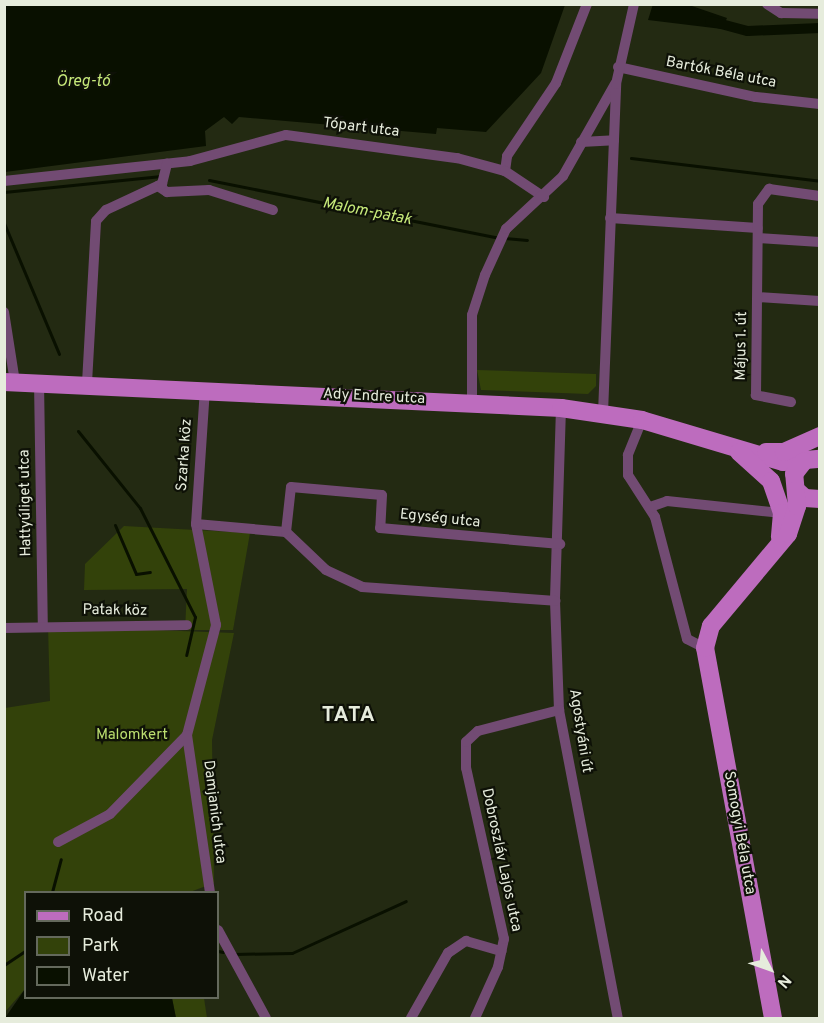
<!DOCTYPE html>
<meta charset="utf-8">
<style>
body{margin:0}
#map{position:relative;width:824px;height:1023px;overflow:hidden;background:#232a12;font-family:Overpass,sans-serif}
div>[style]{position:absolute}
[style*='--x']{left:calc(var(--x)*1px);top:calc(var(--y)*1px);width:calc(var(--w)*1px);rotate:calc(var(--a)*1deg)}
.green>*{inset:0;background:#33420a}
.water>*{inset:0;background:#091000}
.stream>*{height:3px;margin:-1.5px;padding:0 1.5px;transform-origin:1.5px;border-radius:1.5px;background:#091000}
.canal>*{height:10px;margin:-5px;padding:0 5px;transform-origin:5px;border-radius:5px;background:#091000}
.street>*{height:10px;margin:-5px;padding:0 5px;transform-origin:5px;border-radius:5px;background:#724b73}
.primary>*{height:18px;margin:-9px;padding:0 9px;transform-origin:9px;border-radius:9px;background:#bd6cbe}
span{translate:-50% -50%;white-space:nowrap;text-align:center;line-height:1.15;-webkit-text-stroke:4.5px #0e1107;paint-order:stroke}
.street-label{font-size:15px;color:#e6ecdc}
.park-label{font-size:15px;color:#bbde6f}
.water-label{font-size:16px;color:#c7ea7a;font-style:italic}
.district-label{font-size:21px;color:#e6ecdc;font-weight:700;letter-spacing:1.5px}
.frame{position:absolute;inset:0;border:6px solid #e6ecdc;pointer-events:none}
.legend{position:absolute;left:24px;top:891px;width:195px;height:108px;box-sizing:border-box;background:#0e1107;border:2px solid #64695c;margin:0;padding:8px 10px;list-style:none;font-size:18px;color:#e6ecdc}
.legend li{display:flex;align-items:center;gap:12px;height:30px}
.legend b{width:30px;border:2px solid #64695c}
.north{position:absolute;left:740px;top:939px;width:60px;height:60px;-webkit-text-stroke:4px #0e1107;paint-order:stroke;rotate:131deg;font-size:16px;font-weight:700;line-height:24px;text-align:center;color:#e6ecdc}
.north::after{content:'';display:block;margin:auto;width:21px;height:27px;background:#e6ecdc;clip-path:polygon(50% 0,100% 100%,50% 72%,0 100%)}
</style>
<div id="map">
<div class="green">
<div style="clip-path:polygon(477px 370px,596px 374px,596px 386px,588px 394px,481px 390px)"></div>
<div style="clip-path:polygon(124px 526px,250px 533px,233px 630px,185px 630px,187px 589px,84px 590px,85px 564px)"></div>
<div style="clip-path:polygon(48px 626px,234px 633px,212px 740px,214px 883px,190px 892px,26px 892px,25px 989px,5px 1012px,5px 708px,50px 701px)"></div>
<div style="clip-path:polygon(172px 998px,204px 998px,207px 1018px,176px 1018px)"></div>
</div>
<div class="water">
<div style="clip-path:polygon(653px 4px,689px 5px,727px 18px,722px 29px,648px 20px)"></div>
<div style="clip-path:polygon(4px 5px,5px 4px,565px 5px,541px 73px,486px 132px,437px 128px,436px 134px,239px 117px,232px 124px,224px 117px,205px 131px,206px 146px,5px 172px)"></div>
<div style="clip-path:polygon(25px 989px,26px 998px,172px 998px,176px 1018px,5px 1018px)"></div>
</div>
<div class="stream">
<div style="--x:631;--y:158;--w:190;--a:6.9"></div>
<div style="--x:209;--y:180;--w:295;--a:11.3"></div>
<div style="--x:4;--y:192;--w:158;--a:-5.8"></div>
<div style="--x:4;--y:223;--w:142;--a:67.2"></div>
<div style="--x:505;--y:238;--w:22;--a:5"></div>
<div style="--x:78;--y:431;--w:99;--a:51.2"></div>
<div style="--x:140;--y:508;--w:122;--a:63.2"></div>
<div style="--x:195;--y:617;--w:39;--a:103"></div>
<div style="--x:115;--y:525;--w:53;--a:66.8"></div>
<div style="--x:136;--y:574;--w:14;--a:-8"></div>
<div style="--x:52;--y:892;--w:34;--a:-75"></div>
<div style="--x:218;--y:951;--w:5;--a:11"></div>
<div style="--x:234;--y:954;--w:58;--a:-1"></div>
<div style="--x:292;--y:953;--w:125;--a:-24.5"></div>
<div style="--x:4;--y:965;--w:27;--a:-34"></div>
</div>
<div class="canal">
<div style="--x:710;--y:21;--w:39;--a:15"></div>
<div style="--x:748;--y:31;--w:72;--a:-2.4"></div>
</div>
<div class="street">
<div style="--x:767;--y:4;--w:17;--a:33"></div>
<div style="--x:781;--y:13;--w:39;--a:1"></div>
<div style="--x:618;--y:67;--w:141;--a:12.3"></div>
<div style="--x:756;--y:97;--w:64;--a:6.2"></div>
<div style="--x:581;--y:142;--w:33;--a:-3"></div>
<div style="--x:505;--y:171;--w:15;--a:-82"></div>
<div style="--x:507;--y:156;--w:88;--a:-56.1"></div>
<div style="--x:556;--y:83;--w:85;--a:-68.6"></div>
<div style="--x:4;--y:181;--w:187;--a:-6.1"></div>
<div style="--x:190;--y:161;--w:99;--a:-15.2"></div>
<div style="--x:286;--y:135;--w:173;--a:7.7"></div>
<div style="--x:457;--y:158;--w:50;--a:15.2"></div>
<div style="--x:505;--y:171;--w:47;--a:33.7"></div>
<div style="--x:158;--y:186;--w:11;--a:34"></div>
<div style="--x:167;--y:192;--w:42;--a:-2.7"></div>
<div style="--x:209;--y:190;--w:67;--a:17.4"></div>
<div style="--x:610;--y:218;--w:148;--a:3.9"></div>
<div style="--x:758;--y:238;--w:62;--a:3.7"></div>
<div style="--x:758;--y:297;--w:62;--a:3.7"></div>
<div style="--x:4;--y:312;--w:71;--a:81.1"></div>
<div style="--x:39;--y:382;--w:242;--a:89.1"></div>
<div style="--x:87;--y:383;--w:162;--a:-86.8"></div>
<div style="--x:96;--y:221;--w:15;--a:-48"></div>
<div style="--x:106;--y:210;--w:62;--a:-24.9"></div>
<div style="--x:162;--y:184;--w:21;--a:-76"></div>
<div style="--x:791;--y:402;--w:36;--a:-169"></div>
<div style="--x:756;--y:395;--w:191;--a:-89.4"></div>
<div style="--x:758;--y:204;--w:19;--a:-54"></div>
<div style="--x:769;--y:189;--w:51;--a:7.8"></div>
<div style="--x:472;--y:404;--w:89;--a:-90"></div>
<div style="--x:472;--y:315;--w:42;--a:-72"></div>
<div style="--x:485;--y:275;--w:51;--a:-65.5"></div>
<div style="--x:506;--y:229;--w:78;--a:-42.9"></div>
<div style="--x:563;--y:176;--w:106;--a:-60.5"></div>
<div style="--x:561;--y:408;--w:193;--a:91.8"></div>
<div style="--x:555;--y:601;--w:109;--a:87.9"></div>
<div style="--x:559;--y:710;--w:314;--a:79.2"></div>
<div style="--x:603;--y:413;--w:329;--a:-87.7"></div>
<div style="--x:616;--y:84;--w:82;--a:-77.3"></div>
<div style="--x:642;--y:420;--w:38;--a:112"></div>
<div style="--x:628;--y:455;--w:20;--a:90"></div>
<div style="--x:628;--y:475;--w:50;--a:57.3"></div>
<div style="--x:655;--y:517;--w:126;--a:75.3"></div>
<div style="--x:687;--y:639;--w:20;--a:27"></div>
<div style="--x:650;--y:507;--w:18;--a:-19"></div>
<div style="--x:667;--y:501;--w:116;--a:6"></div>
<div style="--x:196;--y:524;--w:90;--a:5.1"></div>
<div style="--x:286;--y:532;--w:55;--a:43.5"></div>
<div style="--x:326;--y:570;--w:40;--a:25"></div>
<div style="--x:362;--y:587;--w:194;--a:4.1"></div>
<div style="--x:286;--y:532;--w:45;--a:-83.7"></div>
<div style="--x:291;--y:487;--w:91;--a:5"></div>
<div style="--x:382;--y:495;--w:33;--a:93"></div>
<div style="--x:380;--y:528;--w:181;--a:5.1"></div>
<div style="--x:4;--y:628;--w:183;--a:-0.9"></div>
<div style="--x:187;--y:735;--w:114;--a:-75.2"></div>
<div style="--x:216;--y:625;--w:103;--a:-101.2"></div>
<div style="--x:196;--y:524;--w:136;--a:-86.2"></div>
<div style="--x:187;--y:735;--w:159;--a:81.7"></div>
<div style="--x:58;--y:842;--w:59;--a:-28.3"></div>
<div style="--x:110;--y:814;--w:110;--a:-45.7"></div>
<div style="--x:218;--y:930;--w:100;--a:61.4"></div>
<div style="--x:411;--y:1018;--w:75;--a:-60.4"></div>
<div style="--x:448;--y:953;--w:22;--a:-34"></div>
<div style="--x:466;--y:941;--w:37;--a:16"></div>
<div style="--x:475;--y:1018;--w:56;--a:-65.7"></div>
<div style="--x:498;--y:967;--w:29;--a:-78"></div>
<div style="--x:504;--y:939;--w:175;--a:-102.5"></div>
<div style="--x:466;--y:768;--w:26;--a:-90"></div>
<div style="--x:466;--y:742;--w:16;--a:-43"></div>
<div style="--x:478;--y:731;--w:84;--a:-14.5"></div>
</div>
<div class="primary">
<div style="--x:4;--y:382;--w:558;--a:2.67"></div>
<div style="--x:561;--y:408;--w:82;--a:8.4"></div>
<div style="--x:642;--y:420;--w:147;--a:16.6"></div>
<div style="--x:783;--y:462;--w:37;--a:-5"></div>
<div style="--x:739;--y:452;--w:43;--a:42.2"></div>
<div style="--x:771;--y:481;--w:34;--a:71"></div>
<div style="--x:782;--y:513;--w:24;--a:95"></div>
<div style="--x:766;--y:452;--w:18;--a:0"></div>
<div style="--x:784;--y:452;--w:39;--a:-24"></div>
<div style="--x:796;--y:490;--w:12;--a:42"></div>
<div style="--x:805;--y:498;--w:15;--a:4"></div>
<div style="--x:773;--y:1018;--w:376;--a:-100.4"></div>
<div style="--x:705;--y:648;--w:23;--a:-75"></div>
<div style="--x:711;--y:626;--w:120;--a:-50.1"></div>
<div style="--x:788;--y:534;--w:29;--a:-72"></div>
<div style="--x:797;--y:506;--w:32;--a:-95"></div>
<div style="--x:794;--y:474;--w:16;--a:-52"></div>
</div>
<div class="street-label">
<span style="left:721px;top:73px;rotate:11deg">Bartók Béla utca</span>
<span style="left:361px;top:128px;rotate:7deg">Tópart utca</span>
<span style="left:742px;top:346px;rotate:-89deg">Május 1. út</span>
<span style="left:374px;top:397px;rotate:3deg">Ady Endre utca</span>
<span style="left:185px;top:455px;rotate:-86deg">Szarka köz</span>
<span style="left:26px;top:503px;rotate:-91deg">Hattyúliget utca</span>
<span style="left:440px;top:519px;rotate:6deg">Egység utca</span>
<span style="left:115px;top:611px;rotate:1deg">Patak köz</span>
<span style="left:580px;top:731px;rotate:81deg">Agostyáni út</span>
<span style="left:214px;top:812px;rotate:83deg">Damjanich utca</span>
<span style="left:739px;top:833px;rotate:80deg">Somogyi Béla utca</span>
<span style="left:501px;top:860px;rotate:78deg">Dobroszláv Lajos utca</span>
</div>
<div class="park-label">
<span style="left:132px;top:736px">Malomkert</span>
</div>
<div class="water-label">
<span style="left:83px;top:82px">Öreg-tó</span>
<span style="left:367px;top:212px;rotate:11deg">Malom-patak</span>
</div>
<div class="district-label">
<span style="left:349px;top:716px">TATA</span>
</div>
<div class="frame"></div>
<ul class="legend">
<li><b style="height:8px;background:#bd6cbe"></b>Road</li>
<li><b style="height:16px;background:#33420a"></b>Park</li>
<li><b style="height:16px;background:#091000"></b>Water</li>
</ul>
<div class="north">N</div>
</div>
